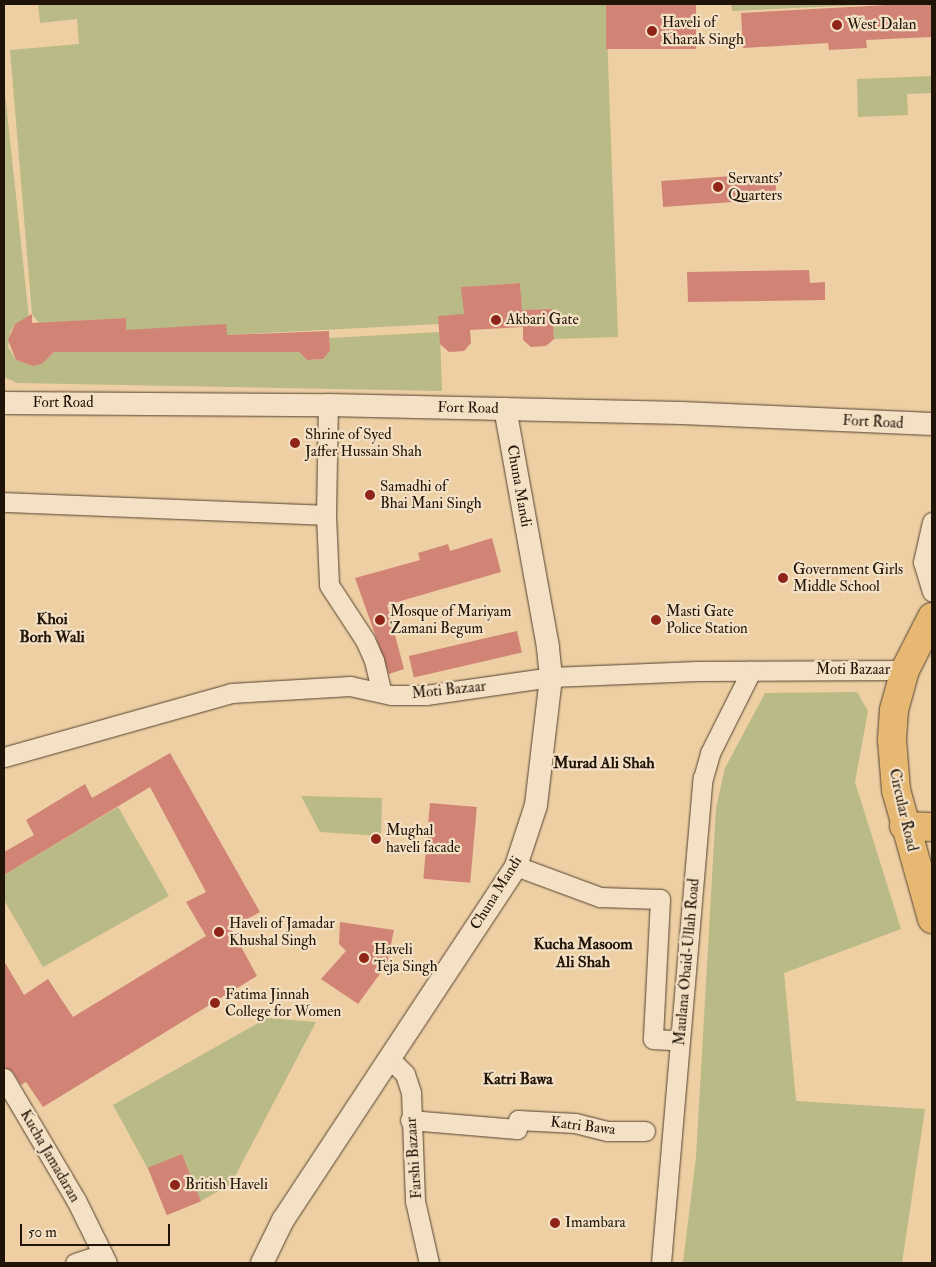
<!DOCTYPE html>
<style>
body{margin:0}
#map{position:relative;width:936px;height:1267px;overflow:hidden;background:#eecfa4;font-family:"IM FELL Double Pica",serif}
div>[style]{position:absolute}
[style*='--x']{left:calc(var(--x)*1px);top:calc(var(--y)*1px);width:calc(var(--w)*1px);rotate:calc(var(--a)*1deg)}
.green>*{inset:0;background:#b9ba85}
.building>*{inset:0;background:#d18476;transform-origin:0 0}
.roads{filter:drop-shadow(0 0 1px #53432e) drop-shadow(0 0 1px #53432e)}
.minor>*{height:19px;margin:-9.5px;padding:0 9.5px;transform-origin:9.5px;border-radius:9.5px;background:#f4e0c4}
.tertiary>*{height:22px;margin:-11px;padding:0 11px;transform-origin:11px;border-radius:11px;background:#f4e0c4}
.primary>*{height:28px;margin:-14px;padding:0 14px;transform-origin:14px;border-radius:14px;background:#e7b872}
.dots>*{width:14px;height:14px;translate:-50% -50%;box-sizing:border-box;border:2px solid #f4e0c4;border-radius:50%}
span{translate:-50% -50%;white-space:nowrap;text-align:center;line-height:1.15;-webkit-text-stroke:4.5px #f4e0c4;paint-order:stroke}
.poi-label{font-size:15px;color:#1f1407}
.left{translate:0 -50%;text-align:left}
.street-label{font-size:15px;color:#1f1407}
.neighbourhood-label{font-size:16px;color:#1f1407;font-weight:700}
.frame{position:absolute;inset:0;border:5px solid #1f1407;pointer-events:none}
.scale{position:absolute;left:20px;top:1224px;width:150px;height:22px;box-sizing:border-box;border:2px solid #1f1407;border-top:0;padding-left:6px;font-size:15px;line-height:18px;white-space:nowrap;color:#1f1407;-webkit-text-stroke:4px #f4e0c4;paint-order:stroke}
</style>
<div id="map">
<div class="green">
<div style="clip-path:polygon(38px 4px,606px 4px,618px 337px,554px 339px,552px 309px,522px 310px,520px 283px,462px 287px,464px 315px,438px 316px,439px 324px,227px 335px,126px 330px,125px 318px,39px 323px,32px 314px,10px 50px,79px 44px,77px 19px,40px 23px)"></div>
<div style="clip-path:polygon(731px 4px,883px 4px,732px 11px)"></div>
<div style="clip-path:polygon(932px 76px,932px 93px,907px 94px,908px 115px,858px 117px,857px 79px)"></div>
<div style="clip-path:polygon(4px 84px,29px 318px,15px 324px,10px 332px,8px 347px,16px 360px,33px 366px,42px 364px,54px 352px,299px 352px,307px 360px,323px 359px,330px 351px,329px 338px,440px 332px,442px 391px,17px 383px,4px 377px)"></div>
<div style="clip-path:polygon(857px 692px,868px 711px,855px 782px,901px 929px,784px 973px,796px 1101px,925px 1109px,902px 1263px,683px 1263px,696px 1157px,716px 808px,725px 768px,765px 693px)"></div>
<div style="clip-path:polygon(301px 796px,382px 798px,381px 836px,320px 832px)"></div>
<div style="clip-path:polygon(118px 807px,169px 896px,43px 967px,4px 900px,4px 875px)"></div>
<div style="clip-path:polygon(267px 1018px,316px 1022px,231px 1184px,201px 1201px,182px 1154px,148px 1169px,113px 1105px)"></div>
</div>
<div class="building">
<div style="left:606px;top:4px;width:90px;height:45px"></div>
<div style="clip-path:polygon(905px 4px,932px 4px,932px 37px,866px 40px,867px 48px,829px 50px,828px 43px,743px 48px,741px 13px)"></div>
<div style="left:775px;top:173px;width:26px;height:114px;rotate:86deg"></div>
<div style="clip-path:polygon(809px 270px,810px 283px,825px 282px,825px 300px,688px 302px,687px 272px)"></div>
<div style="clip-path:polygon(520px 283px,522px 310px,552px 309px,554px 339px,546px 346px,531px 347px,523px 340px,523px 327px,470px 330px,471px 343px,464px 351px,449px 352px,440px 344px,438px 316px,464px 314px,461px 287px)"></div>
<div style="clip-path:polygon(32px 314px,32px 323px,126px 318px,126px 330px,226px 324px,227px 335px,329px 331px,330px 351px,323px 359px,307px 360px,299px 352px,54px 352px,42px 364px,33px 366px,16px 360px,8px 340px,15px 324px)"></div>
<div style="clip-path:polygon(492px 538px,501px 572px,387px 605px,404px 669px,389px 674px,355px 578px,420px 560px,418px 553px,448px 544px,450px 551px)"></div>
<div style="left:517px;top:631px;width:22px;height:111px;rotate:77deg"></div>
<div style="clip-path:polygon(170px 753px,260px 912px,231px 928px,257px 976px,43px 1107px,26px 1082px,21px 1085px,13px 1072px,4px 1067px,4px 961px,24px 995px,48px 979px,73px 1017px,206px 936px,186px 902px,206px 892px,150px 787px,4px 875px,4px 852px,34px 835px,26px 820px,85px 784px,92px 798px)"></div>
<div style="left:430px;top:803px;width:47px;height:76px;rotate:5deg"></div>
<div style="clip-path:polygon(340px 922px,394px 930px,387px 964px,358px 1004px,321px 979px,346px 951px,339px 944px)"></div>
<div style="left:182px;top:1154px;width:51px;height:37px;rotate:68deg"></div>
</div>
<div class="roads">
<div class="minor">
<div style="--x:4;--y:502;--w:322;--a:2.3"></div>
<div style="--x:326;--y:515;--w:110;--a:-89"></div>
<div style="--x:326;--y:515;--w:70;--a:87.5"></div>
<div style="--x:329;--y:585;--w:66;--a:56.8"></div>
<div style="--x:365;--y:640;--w:22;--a:66"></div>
<div style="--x:374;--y:660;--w:32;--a:77"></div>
<div style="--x:932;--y:522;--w:41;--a:102.7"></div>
<div style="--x:923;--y:562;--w:31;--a:73"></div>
<div style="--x:4;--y:757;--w:236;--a:-15.7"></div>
<div style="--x:231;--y:693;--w:119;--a:-3.4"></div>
<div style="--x:350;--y:686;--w:42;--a:12.4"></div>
<div style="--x:391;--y:695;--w:35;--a:0"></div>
<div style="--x:426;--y:695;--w:126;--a:-8.2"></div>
<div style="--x:551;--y:677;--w:146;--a:-2.4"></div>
<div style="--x:697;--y:671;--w:208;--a:-0.3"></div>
<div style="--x:516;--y:866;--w:90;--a:20.3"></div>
<div style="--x:600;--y:897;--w:60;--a:1.9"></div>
<div style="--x:660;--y:899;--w:140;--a:92.9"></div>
<div style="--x:653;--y:1039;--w:22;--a:3"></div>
<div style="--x:390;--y:1059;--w:21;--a:45"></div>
<div style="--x:405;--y:1074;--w:19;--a:72"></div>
<div style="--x:411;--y:1092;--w:109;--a:87.9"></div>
<div style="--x:415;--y:1201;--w:64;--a:77.3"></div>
<div style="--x:4;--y:1078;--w:142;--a:59.5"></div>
<div style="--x:76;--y:1200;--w:70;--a:63.8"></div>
<div style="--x:410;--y:1120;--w:107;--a:4.8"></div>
<div style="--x:517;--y:1129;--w:9;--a:-84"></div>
<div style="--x:518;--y:1120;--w:57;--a:3"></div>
<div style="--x:575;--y:1123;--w:34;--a:14"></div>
<div style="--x:608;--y:1131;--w:37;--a:0"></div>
<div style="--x:75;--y:1263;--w:29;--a:-18"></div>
<div style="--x:661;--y:1263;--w:487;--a:-85.1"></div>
<div style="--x:703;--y:778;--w:26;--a:-74"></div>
<div style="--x:710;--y:753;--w:92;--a:-63.4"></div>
</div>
<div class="tertiary">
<div style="--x:4;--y:403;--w:324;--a:0.4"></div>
<div style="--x:328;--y:405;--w:354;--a:1.3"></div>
<div style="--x:682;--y:413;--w:250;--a:2.5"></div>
<div style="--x:262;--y:1263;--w:48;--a:-64"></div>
<div style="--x:283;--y:1220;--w:424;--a:-56.6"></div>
<div style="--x:516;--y:866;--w:64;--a:-71.8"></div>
<div style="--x:536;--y:805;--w:129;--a:-83.3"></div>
<div style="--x:551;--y:677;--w:30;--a:-96"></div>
<div style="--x:548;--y:647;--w:242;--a:-100.2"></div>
</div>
<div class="primary">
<div style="--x:932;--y:617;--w:59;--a:117"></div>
<div style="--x:905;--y:670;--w:41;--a:105.4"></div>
<div style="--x:894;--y:710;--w:30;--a:94"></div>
<div style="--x:892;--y:740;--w:50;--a:85.4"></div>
<div style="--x:896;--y:790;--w:134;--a:74.4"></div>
<div style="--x:904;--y:826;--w:28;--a:2"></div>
</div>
</div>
<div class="dots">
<div style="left:837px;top:25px;background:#8f2418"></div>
<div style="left:652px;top:31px;background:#8f2418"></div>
<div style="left:718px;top:187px;background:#8f2418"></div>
<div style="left:496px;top:320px;background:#8f2418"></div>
<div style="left:295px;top:443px;background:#8f2418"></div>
<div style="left:370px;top:495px;background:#8f2418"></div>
<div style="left:783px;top:578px;background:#8f2418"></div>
<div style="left:380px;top:620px;background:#8f2418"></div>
<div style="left:656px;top:620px;background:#8f2418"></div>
<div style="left:376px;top:839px;background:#8f2418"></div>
<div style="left:219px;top:932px;background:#8f2418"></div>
<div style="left:364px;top:958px;background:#8f2418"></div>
<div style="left:215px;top:1003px;background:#8f2418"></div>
<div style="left:175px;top:1185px;background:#8f2418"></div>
<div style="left:555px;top:1223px;background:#8f2418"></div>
</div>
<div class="poi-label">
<span class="left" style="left:662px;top:31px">Haveli of<br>Kharak Singh</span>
<span class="left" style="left:847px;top:25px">West Dalan</span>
<span class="left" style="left:728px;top:187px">Servants'<br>Quarters</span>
<span class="left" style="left:506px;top:320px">Akbari Gate</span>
<span class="left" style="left:305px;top:443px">Shrine of Syed<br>Jaffer Hussain Shah</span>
<span class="left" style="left:380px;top:495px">Samadhi of<br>Bhai Mani Singh</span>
<span class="left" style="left:793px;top:578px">Government Girls<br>Middle School</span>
<span class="left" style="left:390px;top:620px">Mosque of Mariyam<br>Zamani Begum</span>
<span class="left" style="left:666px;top:620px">Masti Gate<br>Police Station</span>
<span class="left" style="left:386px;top:839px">Mughal<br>haveli facade</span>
<span class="left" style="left:229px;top:932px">Haveli of Jamadar<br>Khushal Singh</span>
<span class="left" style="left:374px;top:958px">Haveli<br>Teja Singh</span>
<span class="left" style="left:225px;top:1003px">Fatima Jinnah<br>College for Women</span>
<span class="left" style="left:185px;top:1185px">British Haveli</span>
<span class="left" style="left:565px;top:1223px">Imambara</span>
</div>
<div class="street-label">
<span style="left:63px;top:403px">Fort Road</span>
<span style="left:468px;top:408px;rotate:1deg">Fort Road</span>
<span style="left:873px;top:422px;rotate:3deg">Fort Road</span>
<span style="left:519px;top:486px;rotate:80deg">Chuna Mandi</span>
<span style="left:853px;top:670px">Moti Bazaar</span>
<span style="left:449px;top:690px;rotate:-6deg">Moti Bazaar</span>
<span style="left:903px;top:810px;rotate:77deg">Circular Road</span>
<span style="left:496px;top:893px;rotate:-58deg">Chuna Mandi</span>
<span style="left:687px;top:962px;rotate:-85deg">Maulana Obaid-Ullah Road</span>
<span style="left:583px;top:1126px;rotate:7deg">Katri Bawa</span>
<span style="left:50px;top:1156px;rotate:60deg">Kucha Jamadaran</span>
<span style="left:414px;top:1158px;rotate:-94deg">Farshi Bazaar</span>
</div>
<div class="neighbourhood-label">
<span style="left:52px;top:628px">Khoi<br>Borh Wali</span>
<span style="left:604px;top:763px">Murad Ali Shah</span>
<span style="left:583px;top:953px">Kucha Masoom<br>Ali Shah</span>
<span style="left:518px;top:1079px">Katri Bawa</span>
</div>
<div class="frame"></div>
<div class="scale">50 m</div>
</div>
